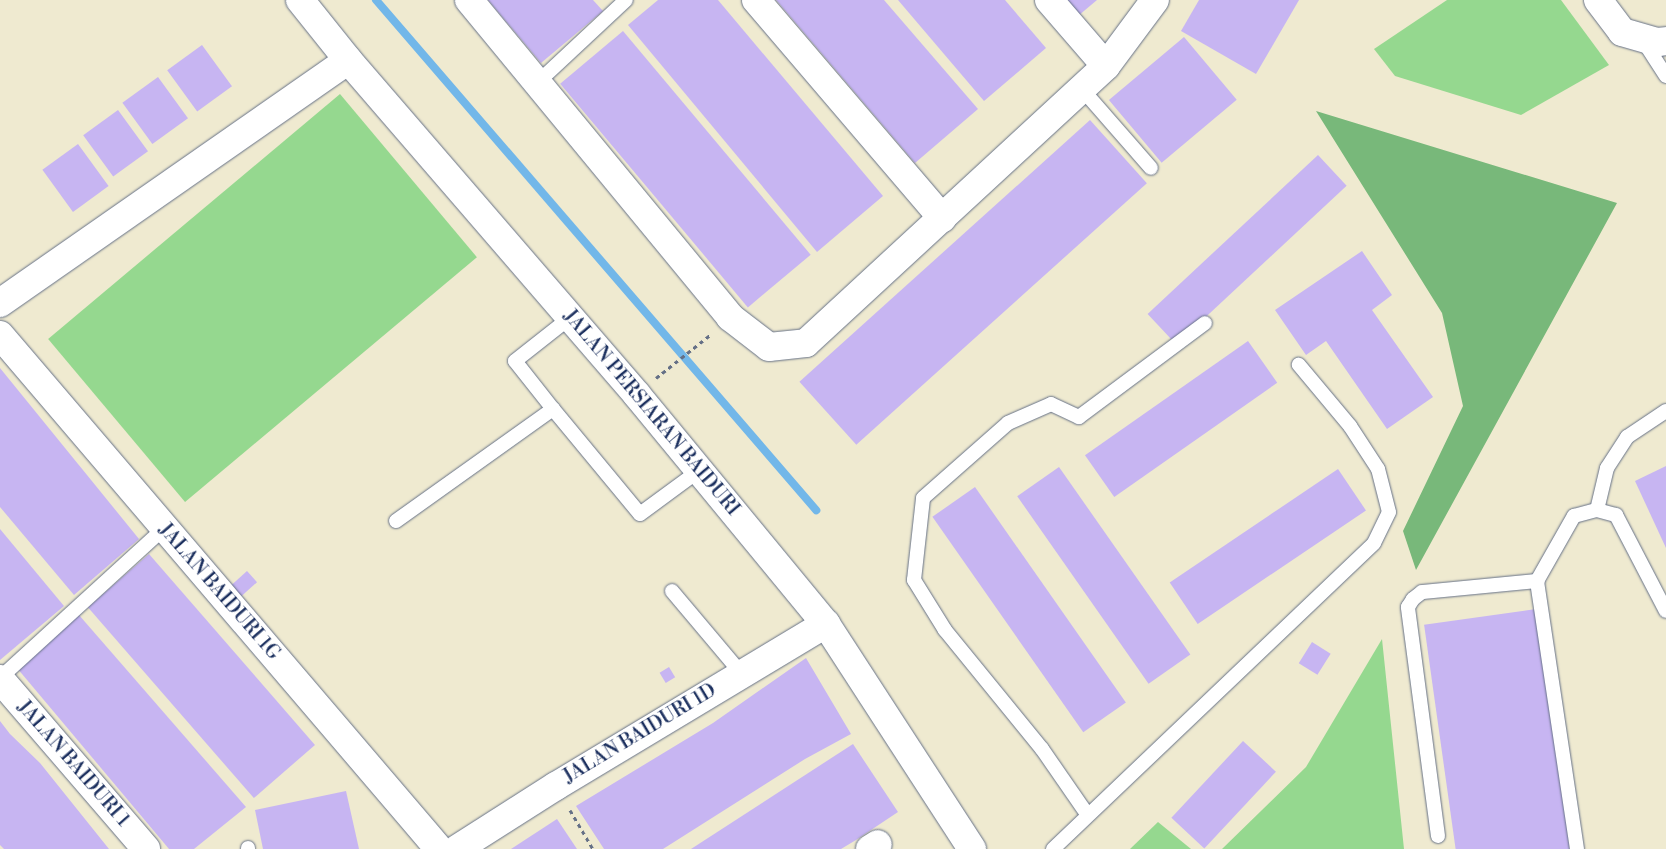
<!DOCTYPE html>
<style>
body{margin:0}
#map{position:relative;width:1666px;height:849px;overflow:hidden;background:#efead0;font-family:"Libre Bodoni",serif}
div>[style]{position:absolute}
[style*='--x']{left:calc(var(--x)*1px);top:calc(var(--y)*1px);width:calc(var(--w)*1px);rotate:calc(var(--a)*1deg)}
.green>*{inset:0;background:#95d88f;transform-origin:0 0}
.forest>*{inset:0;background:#78b87a}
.stream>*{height:8px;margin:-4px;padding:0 4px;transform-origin:4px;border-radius:4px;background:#72b7e9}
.building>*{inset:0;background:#c7b5f2;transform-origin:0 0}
.path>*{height:3px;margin-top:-1.5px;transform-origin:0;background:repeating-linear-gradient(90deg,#657086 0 4px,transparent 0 8px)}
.roads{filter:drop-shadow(0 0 1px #657086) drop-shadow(0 0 1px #657086)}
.lane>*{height:14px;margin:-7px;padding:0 7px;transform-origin:7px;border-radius:7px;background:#fff}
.street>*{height:28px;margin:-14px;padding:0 14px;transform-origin:14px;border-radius:14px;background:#fff}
.secondary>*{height:28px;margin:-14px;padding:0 14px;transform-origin:14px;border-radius:14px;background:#fff}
span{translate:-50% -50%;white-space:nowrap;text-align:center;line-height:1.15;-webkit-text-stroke:4px #fff;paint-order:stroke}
.street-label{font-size:19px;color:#1b2f5e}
</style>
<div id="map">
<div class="green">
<div style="clip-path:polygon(1447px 0,1561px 0,1609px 65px,1521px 115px,1395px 76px,1374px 49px)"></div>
<div style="left:340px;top:94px;width:213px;height:381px;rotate:50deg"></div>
<div style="clip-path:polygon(1382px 639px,1404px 849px,1222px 849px,1306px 767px)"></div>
<div style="clip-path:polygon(1158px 822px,1191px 849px,1130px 849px)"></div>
</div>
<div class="forest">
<div style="clip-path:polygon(1316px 111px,1617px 203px,1416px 570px,1403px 531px,1463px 406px,1442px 313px)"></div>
</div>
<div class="stream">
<div style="--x:376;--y:0;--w:674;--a:49.21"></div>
</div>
<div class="building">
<div style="clip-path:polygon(488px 0,593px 0,603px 11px,541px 63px)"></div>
<div style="clip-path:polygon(658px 0,718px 0,883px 196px,817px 252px,628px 25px)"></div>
<div style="clip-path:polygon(776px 0,884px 0,978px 109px,915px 163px)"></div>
<div style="clip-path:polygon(898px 0,1005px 0,1046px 48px,984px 101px)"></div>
<div style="clip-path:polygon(1063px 0,1097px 0,1078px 16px)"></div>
<div style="clip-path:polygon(1199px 0,1299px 0,1256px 74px,1181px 31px)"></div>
<div style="left:623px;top:31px;width:292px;height:82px;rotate:50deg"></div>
<div style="left:1184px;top:37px;width:82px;height:98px;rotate:50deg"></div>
<div style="left:202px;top:45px;width:51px;height:43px;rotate:54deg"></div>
<div style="left:158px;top:77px;width:51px;height:44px;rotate:54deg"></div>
<div style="left:118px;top:110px;width:51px;height:43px;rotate:54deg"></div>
<div style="left:1090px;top:120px;width:85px;height:391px;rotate:48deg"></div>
<div style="left:78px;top:144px;width:52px;height:44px;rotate:54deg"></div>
<div style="left:1318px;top:155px;width:42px;height:233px;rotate:47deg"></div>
<div style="clip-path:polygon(1362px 251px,1392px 295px,1372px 310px,1433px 397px,1387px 429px,1326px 341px,1306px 355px,1275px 310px)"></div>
<div style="left:1248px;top:341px;width:51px;height:199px;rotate:55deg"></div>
<div style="clip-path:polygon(0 368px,139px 539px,74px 595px,0 507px)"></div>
<div style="clip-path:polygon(1666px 466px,1666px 548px,1635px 481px)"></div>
<div style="left:1059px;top:467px;width:229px;height:51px;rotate:55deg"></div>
<div style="left:1338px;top:469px;width:50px;height:203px;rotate:56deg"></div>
<div style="left:975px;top:487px;width:263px;height:52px;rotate:55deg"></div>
<div style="clip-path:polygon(0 529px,64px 606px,0 660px)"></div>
<div style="left:149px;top:554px;width:253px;height:81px;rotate:49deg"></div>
<div style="left:247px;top:571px;width:15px;height:29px;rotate:48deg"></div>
<div style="left:1536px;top:609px;width:243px;height:113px;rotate:82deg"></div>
<div style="clip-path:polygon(79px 615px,246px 807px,194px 849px,169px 849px,17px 668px)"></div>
<div style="left:1312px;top:642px;width:22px;height:25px;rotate:32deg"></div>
<div style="clip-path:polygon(806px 658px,851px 734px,805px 759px,663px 849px,604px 849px,576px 806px,713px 723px)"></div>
<div style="left:669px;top:667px;width:12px;height:11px;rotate:59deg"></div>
<div style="clip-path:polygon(0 721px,10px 734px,40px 763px,109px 849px,4px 849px,0 845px)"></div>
<div style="left:1243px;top:741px;width:45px;height:105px;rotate:43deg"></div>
<div style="clip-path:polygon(853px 744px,898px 812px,856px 840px,841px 849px,691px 849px)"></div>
<div style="clip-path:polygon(346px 791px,359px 849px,263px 849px,255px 810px)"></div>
<div style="clip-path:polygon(557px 819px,577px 849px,511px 849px)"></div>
</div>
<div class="path">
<div style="--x:656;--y:378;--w:69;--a:-38.5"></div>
<div style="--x:570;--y:810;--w:45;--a:59.5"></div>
</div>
<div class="roads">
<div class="lane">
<div style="--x:1642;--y:39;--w:44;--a:57"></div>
<div style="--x:538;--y:82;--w:120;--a:-43"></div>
<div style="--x:1081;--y:88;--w:106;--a:48.8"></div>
<div style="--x:553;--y:409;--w:136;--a:50.4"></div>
<div style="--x:640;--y:514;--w:74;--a:-36.3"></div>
<div style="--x:1597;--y:510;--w:43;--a:-76.6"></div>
<div style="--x:1607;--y:468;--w:37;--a:-57"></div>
<div style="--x:1627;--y:437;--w:47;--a:-33.7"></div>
<div style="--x:396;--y:521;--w:193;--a:-35.5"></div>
<div style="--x:553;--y:409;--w:61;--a:-128.4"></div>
<div style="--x:515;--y:361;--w:71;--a:-38.2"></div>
<div style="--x:672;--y:591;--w:107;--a:49.9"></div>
<div style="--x:0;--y:678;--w:222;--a:-42.4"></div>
<div style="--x:1087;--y:814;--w:79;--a:-124.7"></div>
<div style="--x:1042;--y:749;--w:154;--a:-129.2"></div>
<div style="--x:945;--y:630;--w:59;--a:-121.8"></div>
<div style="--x:914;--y:580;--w:82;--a:-83.7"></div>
<div style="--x:923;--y:498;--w:113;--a:-41.4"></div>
<div style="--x:1008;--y:423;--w:47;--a:-23.8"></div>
<div style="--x:1051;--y:404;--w:31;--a:25"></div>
<div style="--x:1079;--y:417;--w:157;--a:-36.7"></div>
<div style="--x:1438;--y:836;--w:231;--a:-97.5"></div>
<div style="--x:1408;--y:607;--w:9;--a:-58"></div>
<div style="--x:1413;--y:599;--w:11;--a:-38"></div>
<div style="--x:1422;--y:592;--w:116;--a:-5.5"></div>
<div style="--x:248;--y:849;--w:1;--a:-90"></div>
<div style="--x:1053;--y:849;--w:443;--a:-43.6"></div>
<div style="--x:1374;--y:543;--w:34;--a:-64"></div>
<div style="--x:1389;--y:512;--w:44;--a:-104.3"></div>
<div style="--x:1378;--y:469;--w:51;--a:-123.1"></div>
<div style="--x:1350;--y:426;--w:80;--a:-129.9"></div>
<div style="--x:1577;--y:849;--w:271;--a:-98.5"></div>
<div style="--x:1537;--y:581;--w:75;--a:-60.4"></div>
<div style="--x:1574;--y:516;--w:24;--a:-15"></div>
<div style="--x:1597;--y:510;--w:20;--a:15"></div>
<div style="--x:1616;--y:515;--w:108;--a:62.5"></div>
</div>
<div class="street">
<div style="--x:469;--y:0;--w:411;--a:50.5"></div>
<div style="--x:730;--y:317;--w:49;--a:37.6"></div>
<div style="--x:769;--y:347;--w:37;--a:-6"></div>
<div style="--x:806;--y:343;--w:408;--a:-42.7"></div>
<div style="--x:1106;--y:66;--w:82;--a:-53.4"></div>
<div style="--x:756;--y:0;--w:287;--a:49.5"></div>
<div style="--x:1049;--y:0;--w:87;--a:49.2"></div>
<div style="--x:1598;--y:0;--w:40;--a:53"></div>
<div style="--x:1622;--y:32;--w:37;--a:16"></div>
<div style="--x:1658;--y:42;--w:8;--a:-7"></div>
<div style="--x:0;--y:303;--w:424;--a:-34.9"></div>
<div style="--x:0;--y:335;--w:676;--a:49.5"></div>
<div style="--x:0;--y:679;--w:224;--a:49.3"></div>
<div style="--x:457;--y:849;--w:117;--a:-32.5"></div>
<div style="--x:556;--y:786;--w:315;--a:-31"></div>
<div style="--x:870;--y:849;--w:9;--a:-32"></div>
</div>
<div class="secondary">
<div style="--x:300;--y:0;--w:77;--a:51.3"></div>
<div style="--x:348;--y:60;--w:442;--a:49.2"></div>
<div style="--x:637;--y:395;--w:297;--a:50.5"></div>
<div style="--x:826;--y:624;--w:268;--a:57"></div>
</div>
</div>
<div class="street-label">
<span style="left:651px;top:413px;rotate:50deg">JALAN PERSIARAN BAIDURI</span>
<span style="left:219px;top:592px;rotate:49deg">JALAN BAIDURI 1G</span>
<span style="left:640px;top:734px;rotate:-31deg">JALAN BAIDURI 1D</span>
<span style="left:73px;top:764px;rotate:49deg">JALAN BAIDURI 1</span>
</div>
</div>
